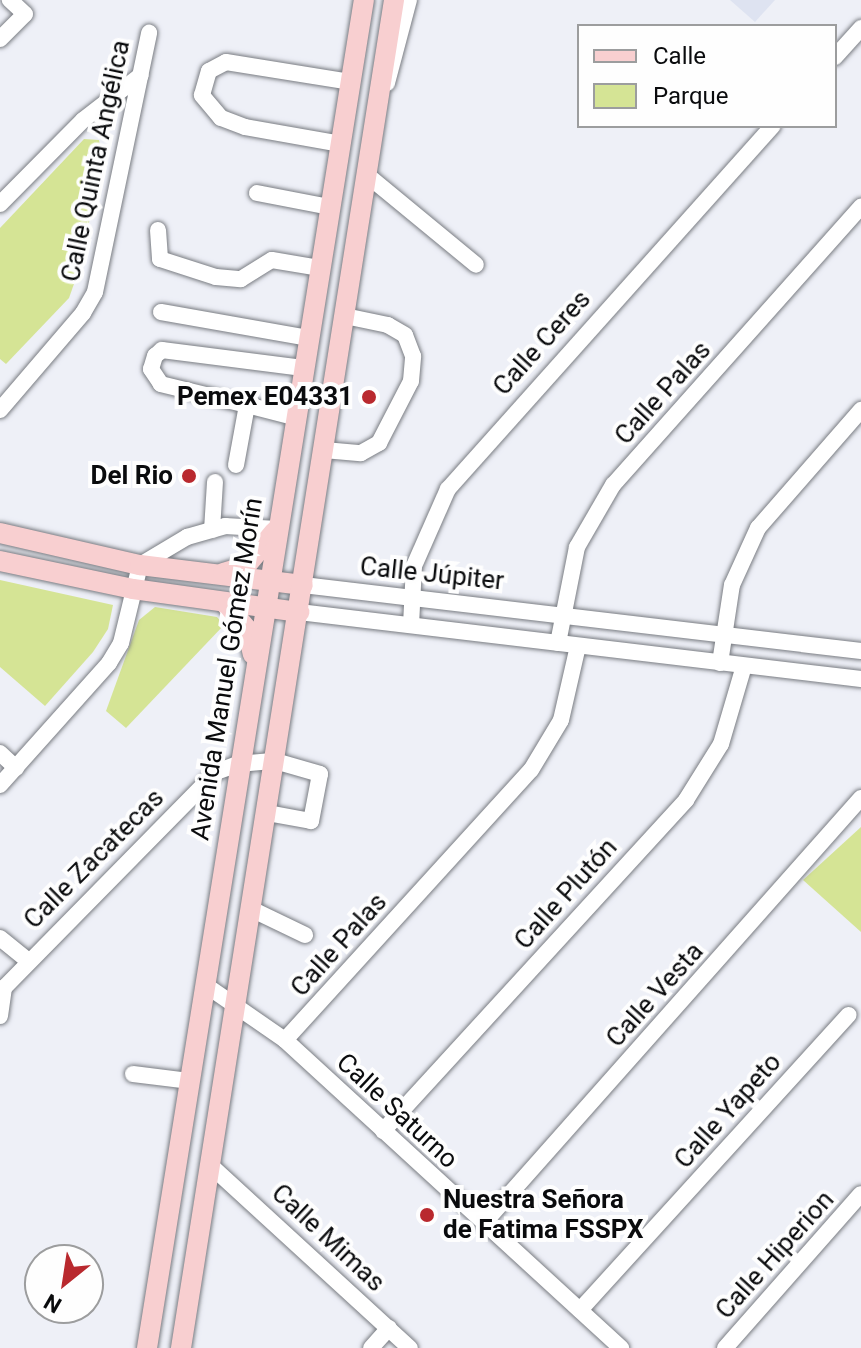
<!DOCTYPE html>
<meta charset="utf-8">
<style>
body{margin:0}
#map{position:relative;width:861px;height:1348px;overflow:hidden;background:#eef0f7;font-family:Roboto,sans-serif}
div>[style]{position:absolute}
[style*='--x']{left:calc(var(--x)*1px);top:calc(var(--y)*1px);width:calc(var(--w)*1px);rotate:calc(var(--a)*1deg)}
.built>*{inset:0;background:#dee3f1}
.green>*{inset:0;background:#d5e495}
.roads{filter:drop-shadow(0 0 2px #797c82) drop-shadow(0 0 2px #797c82)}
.minor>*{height:16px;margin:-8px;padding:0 8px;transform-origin:8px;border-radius:8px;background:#fff}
.major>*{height:20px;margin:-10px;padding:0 10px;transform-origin:10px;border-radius:10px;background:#f8cfd0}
.dots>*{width:22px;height:22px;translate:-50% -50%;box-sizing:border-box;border:4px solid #fefefe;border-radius:50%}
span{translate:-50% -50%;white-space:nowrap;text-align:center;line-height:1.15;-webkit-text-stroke:8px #fefefe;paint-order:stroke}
.street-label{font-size:26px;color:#0a0b0d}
.poi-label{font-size:26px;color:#0a0b0d;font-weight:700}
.right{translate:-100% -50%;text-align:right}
.left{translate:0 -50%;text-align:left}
.legend{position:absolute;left:577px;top:24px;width:260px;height:104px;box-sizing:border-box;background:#fefefe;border:2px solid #9c9d9e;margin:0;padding:10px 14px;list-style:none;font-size:24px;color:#0a0b0d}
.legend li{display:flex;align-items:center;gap:16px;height:40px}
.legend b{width:40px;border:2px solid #9c9d9e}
.north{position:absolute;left:24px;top:1244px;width:80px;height:80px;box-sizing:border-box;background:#fefefe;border:2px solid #9c9d9e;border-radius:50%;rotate:210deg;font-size:22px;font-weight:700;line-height:32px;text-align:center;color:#0a0b0d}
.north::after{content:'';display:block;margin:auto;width:28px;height:36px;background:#b9292e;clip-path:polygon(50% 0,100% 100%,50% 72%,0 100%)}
</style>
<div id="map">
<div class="built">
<div style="clip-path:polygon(730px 0,775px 0,755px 22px)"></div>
</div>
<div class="green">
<div style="clip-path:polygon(84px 139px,99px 140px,102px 155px,81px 264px,69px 298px,6px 364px,0 359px,0 228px)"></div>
<div style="clip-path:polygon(0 580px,113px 605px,108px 629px,93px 652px,45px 706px,0 667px)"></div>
<div style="clip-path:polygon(155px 607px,217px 617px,224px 625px,126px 728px,106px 711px,139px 620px)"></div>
<div style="clip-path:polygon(861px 827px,861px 932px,803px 880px)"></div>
</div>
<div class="roads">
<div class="minor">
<div style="--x:0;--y:39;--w:35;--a:-45"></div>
<div style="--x:25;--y:14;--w:21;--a:-137"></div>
<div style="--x:835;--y:57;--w:39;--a:-48"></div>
<div style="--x:387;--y:83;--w:86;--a:-75.2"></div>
<div style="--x:341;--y:144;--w:97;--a:-170"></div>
<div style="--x:245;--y:127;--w:26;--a:-159"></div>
<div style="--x:221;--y:118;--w:30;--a:-130"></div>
<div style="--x:202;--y:95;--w:25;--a:-74"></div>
<div style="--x:209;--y:71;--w:19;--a:-28"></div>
<div style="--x:226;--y:62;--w:127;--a:9.1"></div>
<div style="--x:367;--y:175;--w:141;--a:39.5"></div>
<div style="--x:257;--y:193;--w:74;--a:10.9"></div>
<div style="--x:0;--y:204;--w:118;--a:-45.3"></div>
<div style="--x:83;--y:120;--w:73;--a:-37.8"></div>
<div style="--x:158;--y:230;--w:29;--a:86"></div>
<div style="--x:160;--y:259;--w:59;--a:17.8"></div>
<div style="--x:216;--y:277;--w:25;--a:5"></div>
<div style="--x:241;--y:279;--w:36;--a:-32"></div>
<div style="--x:272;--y:260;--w:49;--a:9.5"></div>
<div style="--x:161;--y:312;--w:149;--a:10"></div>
<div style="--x:247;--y:405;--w:48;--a:14.6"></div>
<div style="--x:0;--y:410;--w:128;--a:-49.4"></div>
<div style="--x:83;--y:313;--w:24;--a:-60"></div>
<div style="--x:95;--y:292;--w:265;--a:-78.2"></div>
<div style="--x:324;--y:450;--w:37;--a:5"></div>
<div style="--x:361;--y:453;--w:21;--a:-29"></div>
<div style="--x:379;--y:443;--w:70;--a:-62.7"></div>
<div style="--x:411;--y:381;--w:25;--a:-85"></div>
<div style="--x:413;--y:356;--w:22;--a:-111"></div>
<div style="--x:405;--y:335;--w:20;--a:-150"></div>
<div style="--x:388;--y:325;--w:44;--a:-168.2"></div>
<div style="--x:236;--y:465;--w:61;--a:-79.6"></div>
<div style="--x:247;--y:405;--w:89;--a:-166.3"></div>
<div style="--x:161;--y:384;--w:18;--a:-124"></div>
<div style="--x:151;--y:369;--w:14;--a:-73"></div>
<div style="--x:155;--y:356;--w:9;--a:-41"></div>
<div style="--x:162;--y:350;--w:142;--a:7.3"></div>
<div style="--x:212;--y:530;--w:48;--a:-86.4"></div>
<div style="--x:303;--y:585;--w:562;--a:6.75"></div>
<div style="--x:299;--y:612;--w:566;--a:6.8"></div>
<div style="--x:411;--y:625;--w:59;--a:-87.1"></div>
<div style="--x:414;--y:566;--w:84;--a:-66.2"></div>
<div style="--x:448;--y:489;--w:487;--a:-48.2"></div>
<div style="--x:558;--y:643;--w:98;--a:-78.8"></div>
<div style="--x:577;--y:547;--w:72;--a:-59.9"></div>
<div style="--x:613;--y:485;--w:373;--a:-48.3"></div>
<div style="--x:720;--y:663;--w:79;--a:-81.3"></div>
<div style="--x:732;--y:585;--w:63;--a:-65.5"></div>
<div style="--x:758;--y:528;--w:157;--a:-48.9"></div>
<div style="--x:0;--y:753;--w:22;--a:43"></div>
<div style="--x:0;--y:785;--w:164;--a:-48.2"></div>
<div style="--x:109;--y:663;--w:23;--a:-59"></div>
<div style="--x:121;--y:643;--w:80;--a:-76.3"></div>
<div style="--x:140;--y:565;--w:55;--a:-30.8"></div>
<div style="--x:187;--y:537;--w:40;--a:-16"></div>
<div style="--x:225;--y:526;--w:52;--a:3.3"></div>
<div style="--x:251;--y:909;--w:60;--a:25.7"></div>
<div style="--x:0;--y:938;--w:35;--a:39"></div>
<div style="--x:204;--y:984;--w:98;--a:34.7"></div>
<div style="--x:285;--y:1040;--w:456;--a:42.5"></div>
<div style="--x:0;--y:992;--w:308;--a:-45.5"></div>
<div style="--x:216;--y:772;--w:23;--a:-20"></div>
<div style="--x:238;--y:764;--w:37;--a:-5"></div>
<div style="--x:275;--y:761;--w:47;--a:16.1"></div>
<div style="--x:320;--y:774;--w:48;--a:100.8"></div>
<div style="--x:311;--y:821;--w:45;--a:-169.7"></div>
<div style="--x:0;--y:1016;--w:29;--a:-82"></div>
<div style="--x:285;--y:1040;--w:365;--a:-47.7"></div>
<div style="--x:531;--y:770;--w:58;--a:-59"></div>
<div style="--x:561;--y:720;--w:76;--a:-77.1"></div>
<div style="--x:133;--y:1074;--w:56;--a:7.1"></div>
<div style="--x:383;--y:1131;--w:449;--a:-47.5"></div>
<div style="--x:686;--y:800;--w:66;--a:-58"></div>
<div style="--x:721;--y:744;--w:81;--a:-73.6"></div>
<div style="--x:210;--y:1165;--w:271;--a:42.5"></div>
<div style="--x:484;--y:1223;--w:568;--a:-48.43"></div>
<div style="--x:580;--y:1310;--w:399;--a:-47.7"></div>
<div style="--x:371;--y:1348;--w:27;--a:-48"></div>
<div style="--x:725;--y:1348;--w:205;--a:-48.6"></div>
</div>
<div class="major">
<div style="--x:0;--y:533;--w:144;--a:12.9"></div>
<div style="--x:140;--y:565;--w:164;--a:7"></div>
<div style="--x:0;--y:561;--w:136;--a:11.9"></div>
<div style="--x:133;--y:589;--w:168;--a:7.9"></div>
<div style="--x:223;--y:573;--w:24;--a:-17"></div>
<div style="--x:246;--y:566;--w:44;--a:-50.5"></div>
<div style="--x:225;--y:603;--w:34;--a:50"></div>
<div style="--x:247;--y:629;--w:26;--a:77"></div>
<div style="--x:147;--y:1348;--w:1365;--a:-80.86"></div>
<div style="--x:181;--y:1348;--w:1365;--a:-81.02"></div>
</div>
</div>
<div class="dots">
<div style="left:369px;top:397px;background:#b9292e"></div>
<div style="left:189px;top:476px;background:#b9292e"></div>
<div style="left:427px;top:1215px;background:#b9292e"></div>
</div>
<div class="street-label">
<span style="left:96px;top:161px;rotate:-78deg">Calle Quinta Angélica</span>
<span style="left:542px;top:343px;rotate:-48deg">Calle Ceres</span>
<span style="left:663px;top:393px;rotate:-48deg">Calle Palas</span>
<span style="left:432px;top:574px;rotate:6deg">Calle Júpiter</span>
<span style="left:227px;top:669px;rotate:-81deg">Avenida Manuel Gómez Morín</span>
<span style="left:94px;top:859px;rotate:-45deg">Calle Zacatecas</span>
<span style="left:566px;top:894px;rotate:-48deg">Calle Plutón</span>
<span style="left:339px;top:945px;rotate:-48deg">Calle Palas</span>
<span style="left:655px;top:995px;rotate:-48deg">Calle Vesta</span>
<span style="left:397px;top:1111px;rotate:43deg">Calle Saturno</span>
<span style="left:728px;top:1111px;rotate:-48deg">Calle Yapeto</span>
<span style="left:328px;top:1238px;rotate:43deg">Calle Mimas</span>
<span style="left:775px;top:1255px;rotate:-48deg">Calle Hiperion</span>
</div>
<div class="poi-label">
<span class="right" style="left:353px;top:397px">Pemex E04331</span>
<span class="right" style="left:173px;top:476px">Del Rio</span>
<span class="left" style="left:443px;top:1215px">Nuestra Señora<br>de Fatima FSSPX</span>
</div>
<ul class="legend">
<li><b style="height:10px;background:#f8cfd0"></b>Calle</li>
<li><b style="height:22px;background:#d5e495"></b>Parque</li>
</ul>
<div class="north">N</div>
</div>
